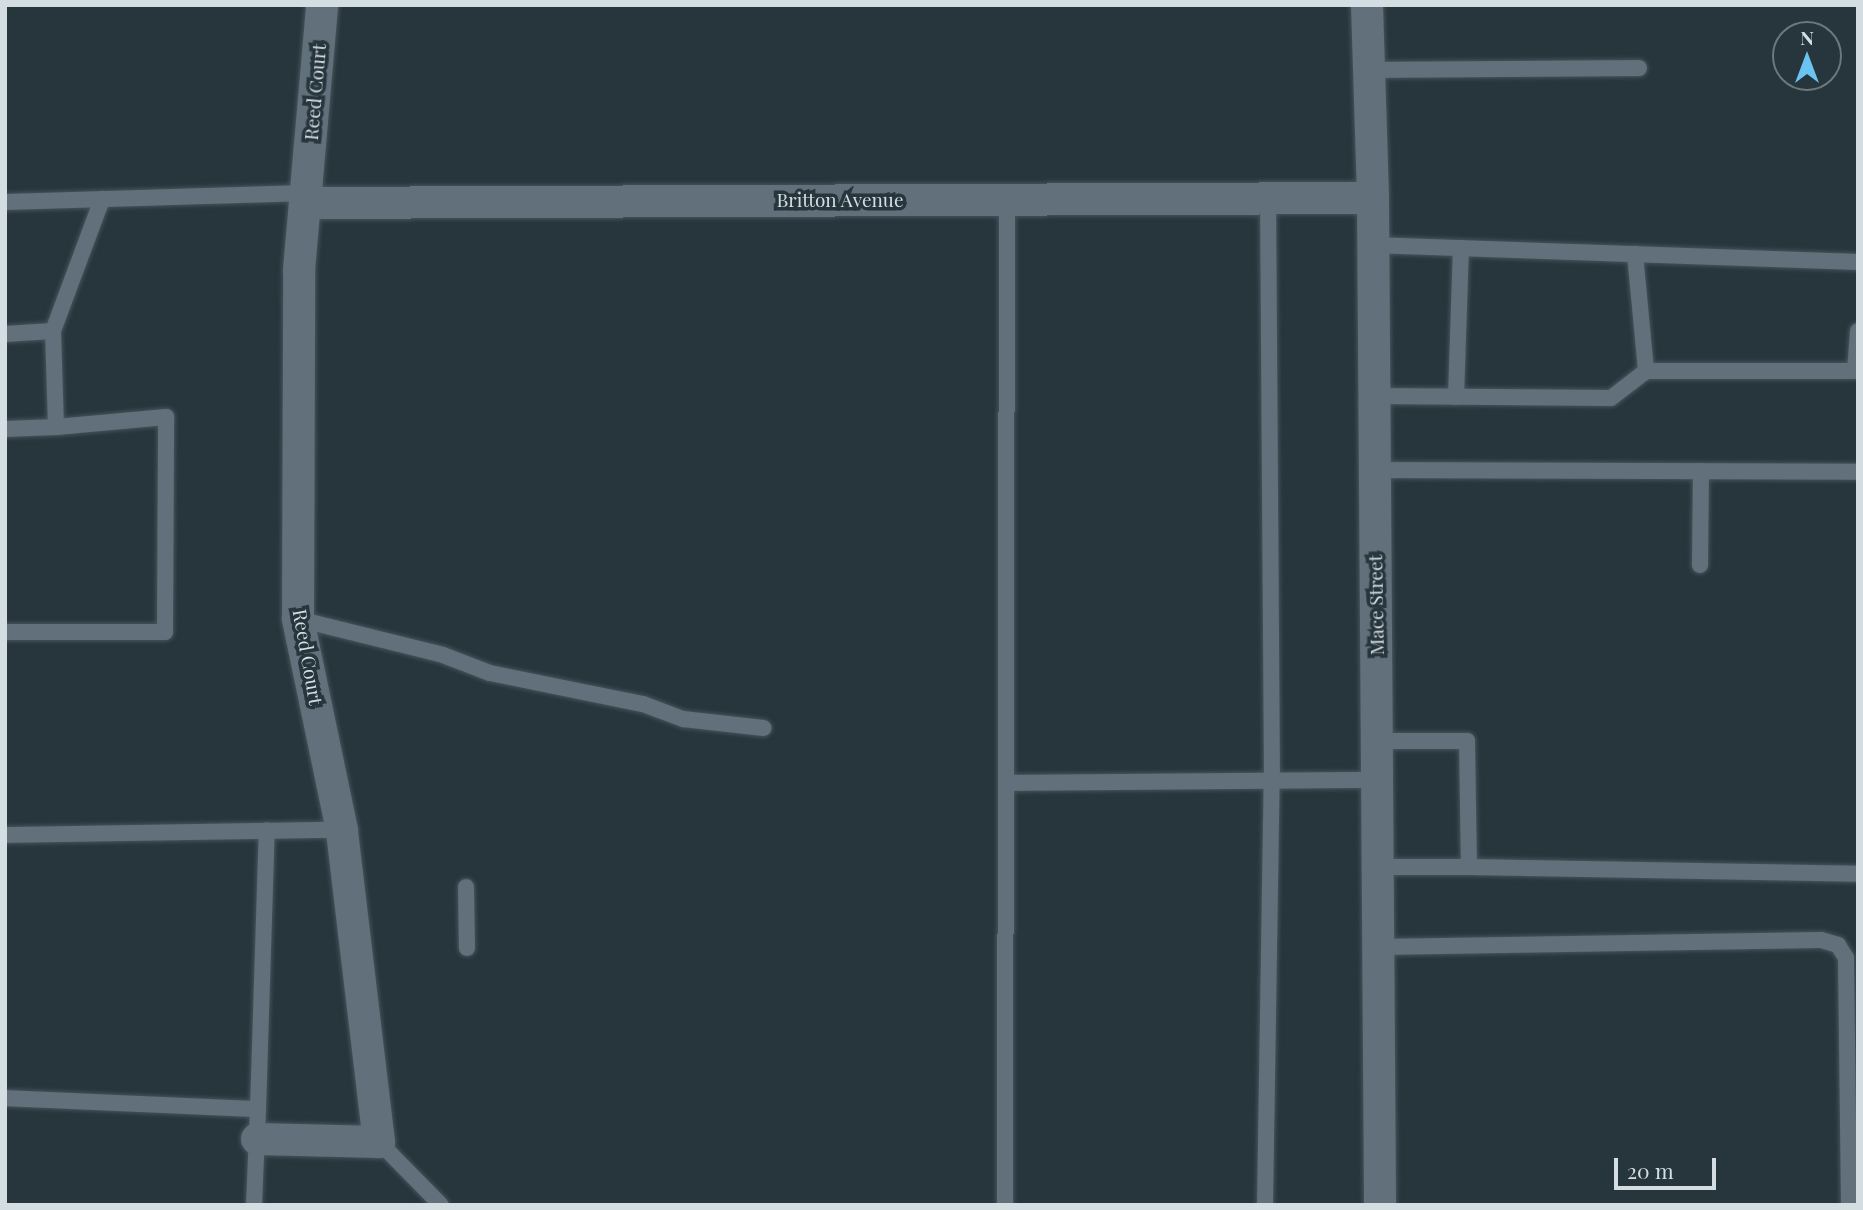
<!DOCTYPE html>
<style>
body{margin:0}
#map{position:relative;width:1863px;height:1210px;overflow:hidden;background:#27353d;font-family:"Playfair Display",serif}
div>[style]{position:absolute}
[style*='--x']{left:calc(var(--x)*1px);top:calc(var(--y)*1px);width:calc(var(--w)*1px);rotate:calc(var(--a)*1deg)}
.roads{filter:drop-shadow(0 0 2px #475359) drop-shadow(0 0 2px #475359)}
.service>*{height:16px;margin:-8px;padding:0 8px;transform-origin:8px;border-radius:8px;background:#61707a}
.minor>*{height:32px;margin:-16px;padding:0 16px;transform-origin:16px;border-radius:16px;background:#61707a}
span{translate:-50% -50%;white-space:nowrap;text-align:center;line-height:1.15;-webkit-text-stroke:7px #27353d;paint-order:stroke}
.street-label{font-size:19px;color:#d4dde2}
.frame{position:absolute;inset:0;border:7px solid #d4dde2;pointer-events:none}
.north{position:absolute;left:1772px;top:21px;width:70px;height:70px;box-sizing:border-box;background:#27353d;border:2px solid #6c787f;border-radius:50%;rotate:0deg;font-size:19px;font-weight:700;line-height:28px;text-align:center;color:#d4dde2}
.north::after{content:'';display:block;margin:auto;width:24px;height:32px;background:#6bc3f2;clip-path:polygon(50% 0,100% 100%,50% 72%,0 100%)}
.scale{position:absolute;left:1614px;top:1158px;width:102px;height:32px;box-sizing:border-box;border:4px solid #d4dde2;border-top:0;padding-left:9px;font-size:21px;line-height:24px;white-space:nowrap;color:#d4dde2;-webkit-text-stroke:5px #27353d;paint-order:stroke}
</style>
<div id="map">
<div class="roads">
<div class="service">
<div style="--x:1369;--y:70;--w:270;--a:-0.4"></div>
<div style="--x:5;--y:202;--w:302;--a:-1.7"></div>
<div style="--x:1373;--y:245;--w:485;--a:2"></div>
<div style="--x:1635;--y:254;--w:118;--a:84.6"></div>
<div style="--x:53;--y:331;--w:141;--a:-69.6"></div>
<div style="--x:5;--y:334;--w:48;--a:-3.6"></div>
<div style="--x:53;--y:331;--w:96;--a:88.2"></div>
<div style="--x:56;--y:427;--w:51;--a:177.8"></div>
<div style="--x:1374;--y:396;--w:237;--a:0.5"></div>
<div style="--x:1611;--y:398;--w:44;--a:-37.6"></div>
<div style="--x:1646;--y:371;--w:209;--a:0"></div>
<div style="--x:1855;--y:371;--w:40;--a:-85.7"></div>
<div style="--x:1456;--y:397;--w:149;--a:-88.1"></div>
<div style="--x:1374;--y:470;--w:484;--a:0.2"></div>
<div style="--x:1700;--y:565;--w:94;--a:-89.4"></div>
<div style="--x:298;--y:619;--w:149;--a:13.9"></div>
<div style="--x:443;--y:655;--w:50;--a:21"></div>
<div style="--x:490;--y:673;--w:156;--a:11.5"></div>
<div style="--x:643;--y:704;--w:43;--a:20.6"></div>
<div style="--x:683;--y:719;--w:81;--a:6.4"></div>
<div style="--x:5;--y:632;--w:160;--a:0"></div>
<div style="--x:165;--y:632;--w:215;--a:-89.7"></div>
<div style="--x:166;--y:417;--w:110;--a:174.8"></div>
<div style="--x:1377;--y:741;--w:90;--a:0"></div>
<div style="--x:1467;--y:741;--w:126;--a:89.1"></div>
<div style="--x:1469;--y:867;--w:91;--a:180"></div>
<div style="--x:1006;--y:783;--w:371;--a:-0.5"></div>
<div style="--x:5;--y:835;--w:337;--a:-0.9"></div>
<div style="--x:1469;--y:867;--w:389;--a:1"></div>
<div style="--x:466;--y:887;--w:61;--a:89.1"></div>
<div style="--x:1378;--y:947;--w:443;--a:-0.9"></div>
<div style="--x:1821;--y:940;--w:18;--a:16"></div>
<div style="--x:1838;--y:945;--w:15;--a:58"></div>
<div style="--x:1846;--y:958;--w:247;--a:89.3"></div>
<div style="--x:5;--y:1098;--w:253;--a:2.5"></div>
<div style="--x:258;--y:1109;--w:279;--a:-88.2"></div>
<div style="--x:379;--y:1142;--w:88;--a:45.5"></div>
<div style="--x:254;--y:1205;--w:96;--a:-87.6"></div>
<div style="--x:1005;--y:1205;--w:1005;--a:-89.89"></div>
<div style="--x:1265;--y:1205;--w:424;--a:-89.1"></div>
<div style="--x:1272;--y:781;--w:583;--a:-90.39"></div>
</div>
<div class="minor">
<div style="--x:1367;--y:5;--w:193;--a:88.2"></div>
<div style="--x:1373;--y:198;--w:1007;--a:89.6"></div>
<div style="--x:307;--y:203;--w:1066;--a:-0.27"></div>
<div style="--x:257;--y:1139;--w:122;--a:1.4"></div>
<div style="--x:379;--y:1142;--w:314;--a:-96.8"></div>
<div style="--x:342;--y:830;--w:216;--a:-101.8"></div>
<div style="--x:298;--y:619;--w:349;--a:-89.8"></div>
<div style="--x:299;--y:270;--w:266;--a:-85"></div>
</div>
</div>
<div class="street-label">
<span style="left:315px;top:92px;rotate:-85deg">Reed Court</span>
<span style="left:840px;top:200px">Britton Avenue</span>
<span style="left:1376px;top:605px;rotate:-91deg">Mace Street</span>
<span style="left:308px;top:657px;rotate:80deg">Reed Court</span>
</div>
<div class="frame"></div>
<div class="north">N</div>
<div class="scale">20 m</div>
</div>
